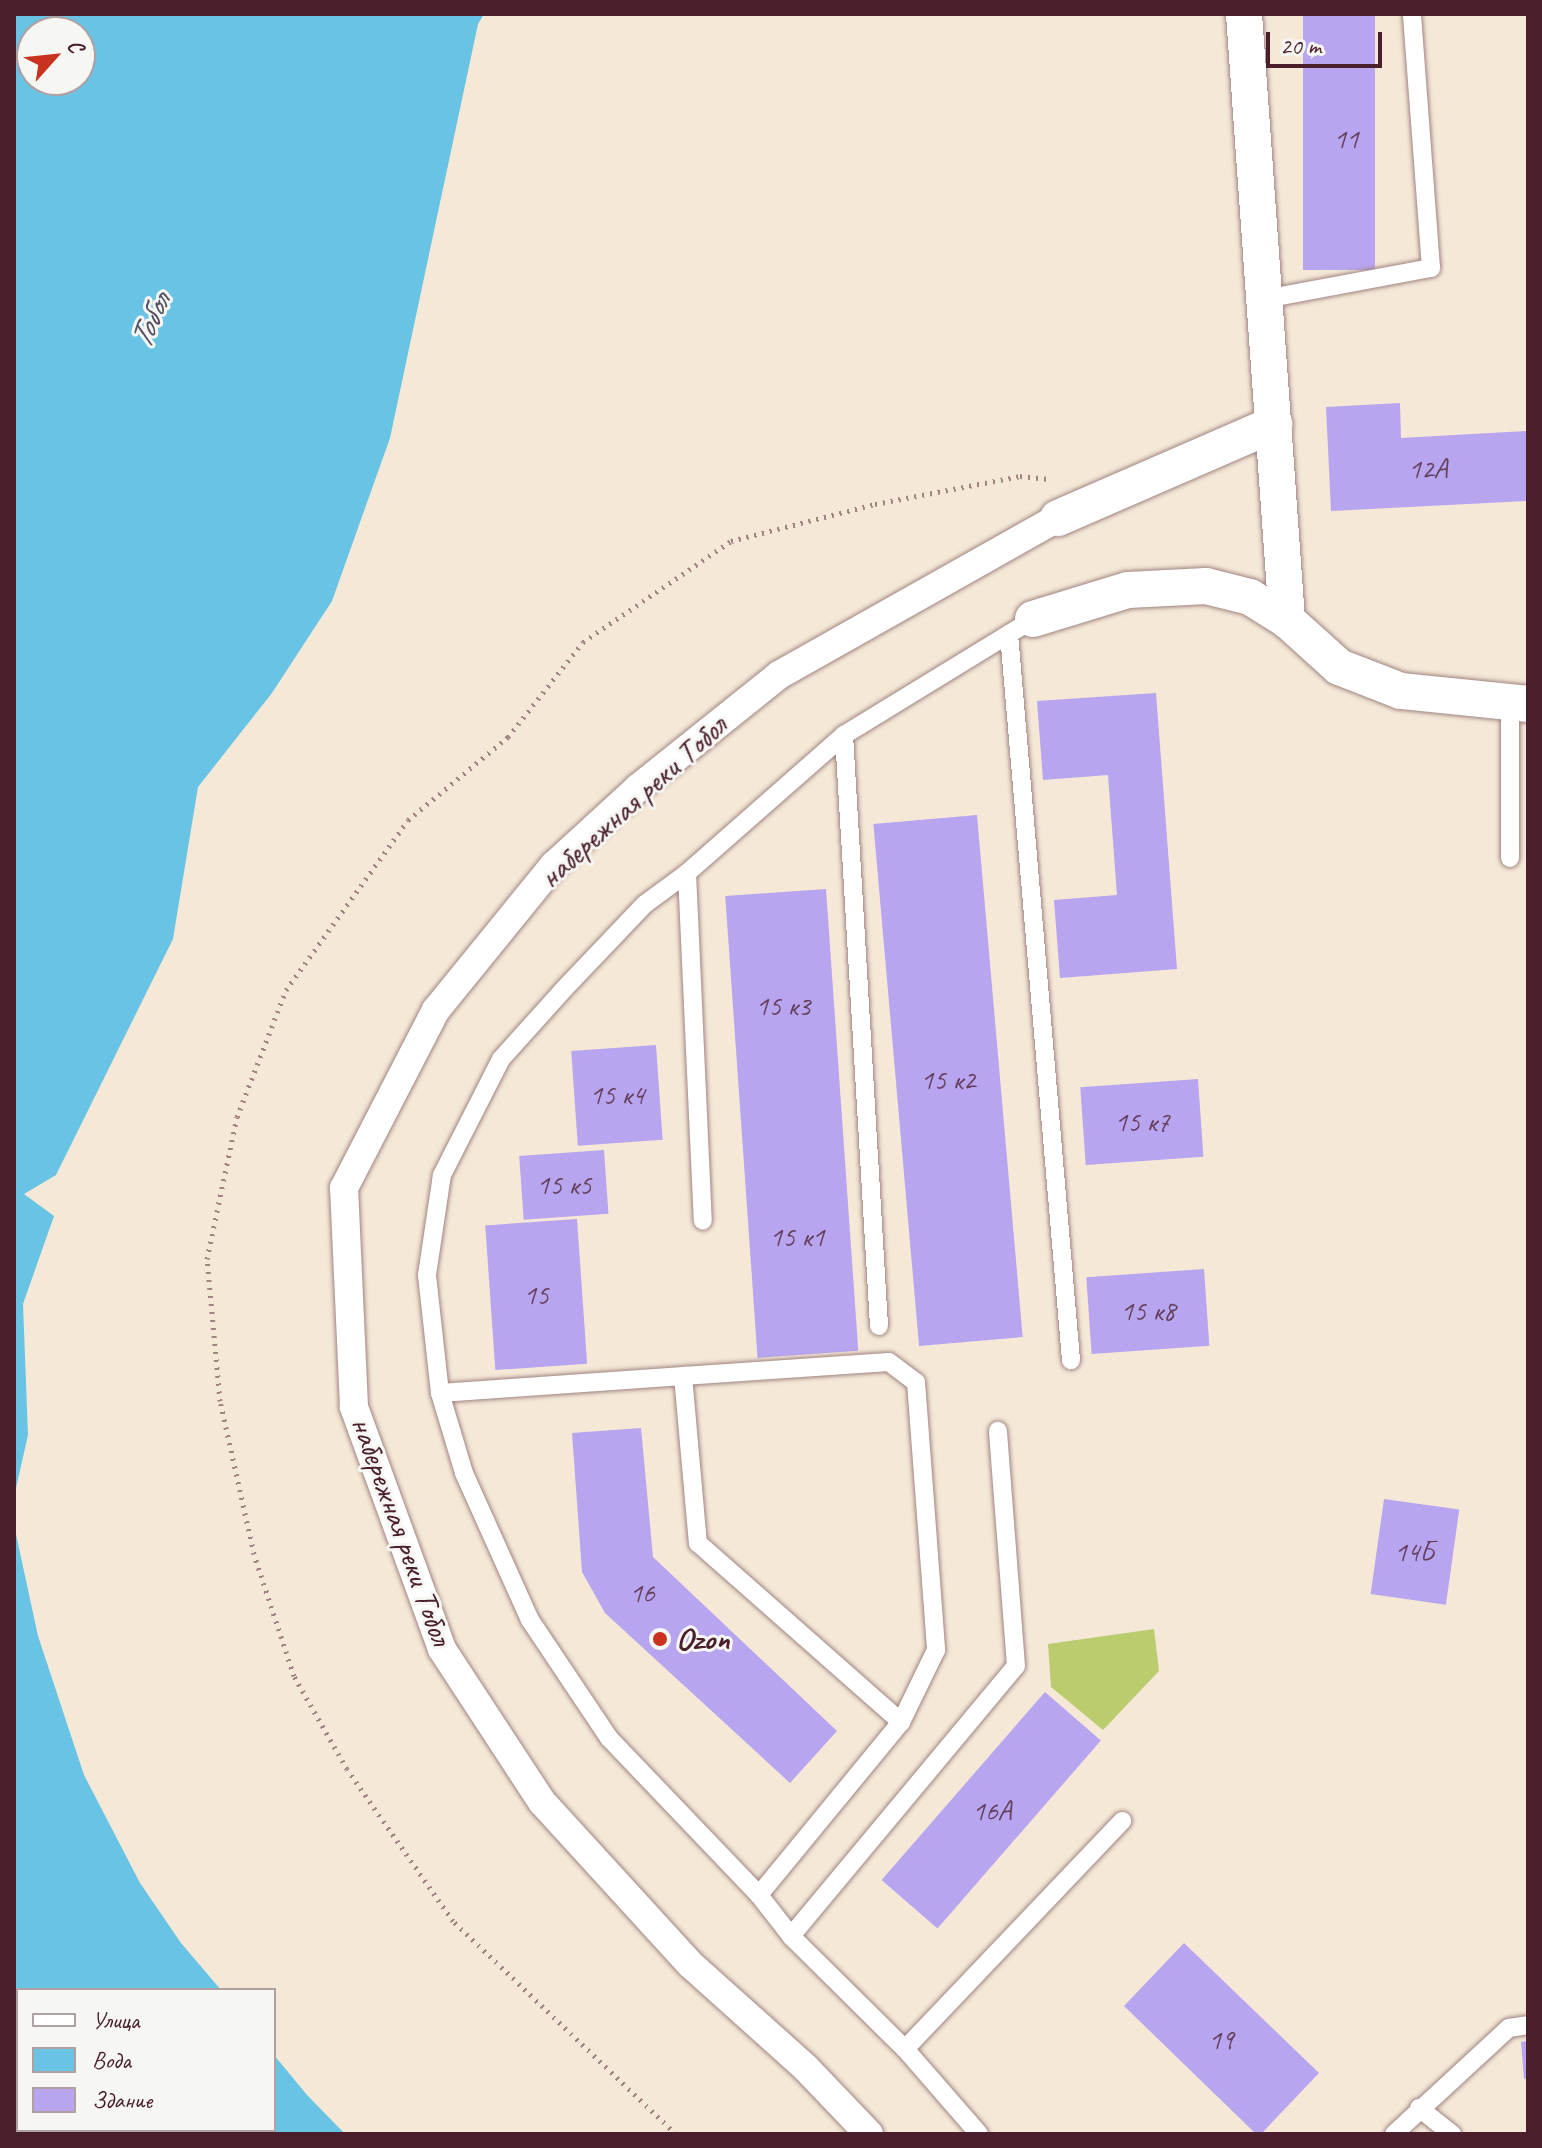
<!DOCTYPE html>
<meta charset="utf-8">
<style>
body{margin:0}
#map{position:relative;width:1542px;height:2148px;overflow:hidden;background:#f5e8d7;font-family:Caveat,sans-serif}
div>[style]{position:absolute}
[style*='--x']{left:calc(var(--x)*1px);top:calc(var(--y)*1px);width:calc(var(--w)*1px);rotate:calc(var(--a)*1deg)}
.green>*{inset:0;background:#bbcc6f}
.water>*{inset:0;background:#68c3e5}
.building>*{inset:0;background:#b7a5f0;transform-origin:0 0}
.path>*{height:5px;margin-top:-2.5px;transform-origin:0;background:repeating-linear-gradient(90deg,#a08481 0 2px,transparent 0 8px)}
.roads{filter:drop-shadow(0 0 2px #a08481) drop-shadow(0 0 2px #a08481)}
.service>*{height:18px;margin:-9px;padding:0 9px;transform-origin:9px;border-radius:9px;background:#fff}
.pedestrian>*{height:28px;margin:-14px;padding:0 14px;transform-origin:14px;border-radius:14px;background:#fff}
.minor>*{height:36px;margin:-18px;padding:0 18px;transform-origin:18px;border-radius:18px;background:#fff}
.dots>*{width:22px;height:22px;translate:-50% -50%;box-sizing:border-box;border:4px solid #f6f6f2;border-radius:50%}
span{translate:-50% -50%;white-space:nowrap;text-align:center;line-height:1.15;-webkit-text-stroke:6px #f6f6f2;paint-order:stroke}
.number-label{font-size:28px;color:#65405c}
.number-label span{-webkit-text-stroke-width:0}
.street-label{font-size:32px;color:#4a1f2b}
.poi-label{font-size:32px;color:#4a1f2b;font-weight:700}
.left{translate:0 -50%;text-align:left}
.water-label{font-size:34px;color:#535063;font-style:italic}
.frame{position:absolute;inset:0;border:16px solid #4a1f2b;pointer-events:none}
.legend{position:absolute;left:16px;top:1988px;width:260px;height:144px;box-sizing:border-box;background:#f6f6f2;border:2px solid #b1a0a2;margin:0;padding:10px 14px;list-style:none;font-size:24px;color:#4a1f2b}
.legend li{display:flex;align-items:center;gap:16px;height:40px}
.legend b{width:40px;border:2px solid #b1a0a2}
.north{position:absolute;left:16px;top:16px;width:80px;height:80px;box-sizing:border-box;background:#f6f6f2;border:2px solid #b1a0a2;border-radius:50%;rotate:63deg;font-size:22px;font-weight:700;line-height:32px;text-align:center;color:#4a1f2b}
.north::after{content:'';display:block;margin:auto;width:28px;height:36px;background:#c8321e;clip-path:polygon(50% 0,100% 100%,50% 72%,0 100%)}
.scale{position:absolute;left:1266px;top:32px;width:116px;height:36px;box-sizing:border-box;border:4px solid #4a1f2b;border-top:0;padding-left:10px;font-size:24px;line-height:28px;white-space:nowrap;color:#4a1f2b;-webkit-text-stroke:6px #f6f6f2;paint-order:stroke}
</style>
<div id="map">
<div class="green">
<div style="clip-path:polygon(1154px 1629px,1159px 1671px,1103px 1730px,1051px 1687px,1048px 1644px)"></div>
</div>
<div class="water">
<div style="clip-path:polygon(evenodd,14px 14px,484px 14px,478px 24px,390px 438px,332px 601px,272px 693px,198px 787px,173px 939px,56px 1175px,24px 1194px,54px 1216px,23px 1304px,28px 1435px,14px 1497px,14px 14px,32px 32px,80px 32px,80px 80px,32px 80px,32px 32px)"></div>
<div style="clip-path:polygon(14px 1525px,38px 1636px,84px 1775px,140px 1883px,181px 1943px,221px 1990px,18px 1990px,18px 2130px,274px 2130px,274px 2055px,307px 2095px,345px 2134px,14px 2134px)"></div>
</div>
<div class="building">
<div style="left:1303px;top:14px;width:72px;height:256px"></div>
<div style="clip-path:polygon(1400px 403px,1401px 438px,1528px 431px,1528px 501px,1331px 511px,1326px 407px)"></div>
<div style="clip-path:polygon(1156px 693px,1177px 969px,1060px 978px,1054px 900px,1117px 895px,1108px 775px,1043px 780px,1037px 701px)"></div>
<div style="left:977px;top:815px;width:524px;height:104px;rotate:85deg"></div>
<div style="left:826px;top:889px;width:463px;height:101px;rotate:86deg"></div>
<div style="left:656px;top:1045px;width:95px;height:85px;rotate:86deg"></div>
<div style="left:1198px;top:1079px;width:78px;height:118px;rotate:86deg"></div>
<div style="left:604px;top:1150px;width:64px;height:85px;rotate:86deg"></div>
<div style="left:577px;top:1219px;width:145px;height:92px;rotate:86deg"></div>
<div style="left:1204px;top:1269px;width:77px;height:118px;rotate:86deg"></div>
<div style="clip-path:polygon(641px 1428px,653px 1557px,837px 1731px,790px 1783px,605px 1613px,582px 1572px,572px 1433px)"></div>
<div style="left:1384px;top:1499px;width:76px;height:96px;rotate:8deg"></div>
<div style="left:1045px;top:1692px;width:74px;height:249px;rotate:41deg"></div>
<div style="clip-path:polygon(1184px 1943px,1319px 2073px,1261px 2134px,1256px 2134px,1124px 2006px)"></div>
<div style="clip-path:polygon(1528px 2041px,1528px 2078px,1524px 2079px,1521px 2042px)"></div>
</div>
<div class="path">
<div style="--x:676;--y:2134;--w:308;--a:-136.3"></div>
<div style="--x:453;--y:1921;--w:185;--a:-124.9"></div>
<div style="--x:347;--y:1769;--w:107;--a:-119.7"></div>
<div style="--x:294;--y:1676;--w:128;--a:-108.2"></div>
<div style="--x:254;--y:1554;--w:157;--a:-102.5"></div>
<div style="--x:220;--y:1401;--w:143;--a:-95.2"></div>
<div style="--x:207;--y:1259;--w:145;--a:-78.1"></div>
<div style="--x:237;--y:1117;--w:136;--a:-68.9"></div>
<div style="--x:286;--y:990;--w:209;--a:-54.3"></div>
<div style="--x:408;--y:820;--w:130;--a:-39.7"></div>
<div style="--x:508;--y:737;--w:121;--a:-51.7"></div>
<div style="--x:583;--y:642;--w:179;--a:-34.3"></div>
<div style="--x:731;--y:541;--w:149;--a:-14.4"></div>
<div style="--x:875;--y:504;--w:148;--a:-10.9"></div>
<div style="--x:1020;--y:476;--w:31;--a:6"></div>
</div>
<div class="roads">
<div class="service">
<div style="--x:1265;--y:299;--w:169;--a:-10.6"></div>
<div style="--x:1431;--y:268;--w:255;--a:-94.3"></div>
<div style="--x:1009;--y:634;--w:729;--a:85.12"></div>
<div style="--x:1510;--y:702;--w:156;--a:90"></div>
<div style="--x:844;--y:735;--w:592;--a:86.61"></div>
<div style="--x:687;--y:873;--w:348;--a:87.4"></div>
<div style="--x:683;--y:1376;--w:206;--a:-3.9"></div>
<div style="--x:889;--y:1362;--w:34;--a:37"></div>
<div style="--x:916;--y:1382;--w:269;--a:85.7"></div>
<div style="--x:936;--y:1650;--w:80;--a:115.9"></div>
<div style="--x:440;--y:1393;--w:244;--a:-4"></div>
<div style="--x:683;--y:1376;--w:168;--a:84.9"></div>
<div style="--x:698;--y:1543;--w:271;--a:41.4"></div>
<div style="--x:901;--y:1722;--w:224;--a:129.4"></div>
<div style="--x:791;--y:1936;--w:351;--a:-50.2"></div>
<div style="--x:1016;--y:1666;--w:236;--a:-94.4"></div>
<div style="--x:905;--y:2049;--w:315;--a:-46.4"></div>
<div style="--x:1419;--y:2108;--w:42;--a:38.2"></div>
<div style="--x:979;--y:2134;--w:113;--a:-131"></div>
<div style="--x:905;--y:2049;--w:161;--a:-135.3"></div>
<div style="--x:791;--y:1936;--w:52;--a:-128"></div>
<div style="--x:759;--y:1895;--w:217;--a:-133.7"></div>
<div style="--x:609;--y:1738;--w:142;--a:-123.8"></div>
<div style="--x:530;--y:1620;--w:161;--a:-114.2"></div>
<div style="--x:464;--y:1473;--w:84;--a:-106.7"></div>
<div style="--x:440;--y:1393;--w:119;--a:-96.3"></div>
<div style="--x:427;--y:1275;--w:101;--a:-81.5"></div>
<div style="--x:442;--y:1175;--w:130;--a:-63"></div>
<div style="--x:501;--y:1059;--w:94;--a:-48"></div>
<div style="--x:564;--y:989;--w:117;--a:-46.4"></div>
<div style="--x:645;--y:904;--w:52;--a:-36.4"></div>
<div style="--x:687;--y:873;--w:209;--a:-41.3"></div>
<div style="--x:844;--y:735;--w:222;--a:-31.5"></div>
<div style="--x:1394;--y:2134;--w:156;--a:-42.7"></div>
<div style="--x:1509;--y:2028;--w:19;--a:-9"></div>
</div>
<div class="pedestrian">
<div style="--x:869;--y:2134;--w:91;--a:-133.7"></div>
<div style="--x:806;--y:2068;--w:156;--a:-138.1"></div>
<div style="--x:690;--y:1964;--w:219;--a:-132.4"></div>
<div style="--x:542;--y:1802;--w:183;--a:-123.2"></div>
<div style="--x:442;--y:1649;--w:258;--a:-110"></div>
<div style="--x:354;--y:1407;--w:219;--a:-92.6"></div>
<div style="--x:344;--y:1188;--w:200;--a:-62.7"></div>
<div style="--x:436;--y:1010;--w:187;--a:-50.9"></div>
<div style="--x:554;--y:865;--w:114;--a:-42.5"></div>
<div style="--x:638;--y:788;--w:181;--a:-38.7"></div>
<div style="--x:779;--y:675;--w:320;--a:-29.4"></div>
</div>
<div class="minor">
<div style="--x:1244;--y:14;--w:608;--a:85.94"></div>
<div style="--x:1058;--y:518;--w:236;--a:-23.5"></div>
<div style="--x:1033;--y:619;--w:99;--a:-17"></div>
<div style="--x:1128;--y:590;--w:78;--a:-2.9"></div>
<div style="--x:1206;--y:586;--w:45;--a:14"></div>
<div style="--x:1250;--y:597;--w:44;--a:31.9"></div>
<div style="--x:1287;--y:620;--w:70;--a:42.1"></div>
<div style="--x:1339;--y:667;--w:66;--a:21.2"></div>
<div style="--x:1401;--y:691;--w:128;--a:5.8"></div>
</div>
</div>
<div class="dots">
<div style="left:660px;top:1639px;background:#c8321e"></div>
</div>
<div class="number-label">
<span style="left:1346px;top:139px">11</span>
<span style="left:1428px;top:469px">12А</span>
<span style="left:783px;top:1006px">15 к3</span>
<span style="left:948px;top:1080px">15 к2</span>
<span style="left:617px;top:1095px">15 к4</span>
<span style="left:1142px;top:1122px">15 к7</span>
<span style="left:564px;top:1185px">15 к5</span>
<span style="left:797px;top:1237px">15 к1</span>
<span style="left:536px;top:1295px">15</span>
<span style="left:1148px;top:1311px">15 к8</span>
<span style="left:1414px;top:1552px">14Б</span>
<span style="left:642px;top:1593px">16</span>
<span style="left:992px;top:1811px">16А</span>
<span style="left:1221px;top:2040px">19</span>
</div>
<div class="street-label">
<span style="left:633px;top:802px;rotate:-42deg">набережная реки Тобол</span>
<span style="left:401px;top:1531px;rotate:70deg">набережная реки Тобол</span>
</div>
<div class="poi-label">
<span class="left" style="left:676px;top:1639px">Ozon</span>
</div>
<div class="water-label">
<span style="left:149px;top:321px;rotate:-66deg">Тобол</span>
</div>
<div class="frame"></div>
<ul class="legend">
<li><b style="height:10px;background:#fff"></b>Улица</li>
<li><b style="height:22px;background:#68c3e5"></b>Вода</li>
<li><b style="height:22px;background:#b7a5f0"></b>Здание</li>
</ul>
<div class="north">С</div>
<div class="scale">20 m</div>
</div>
